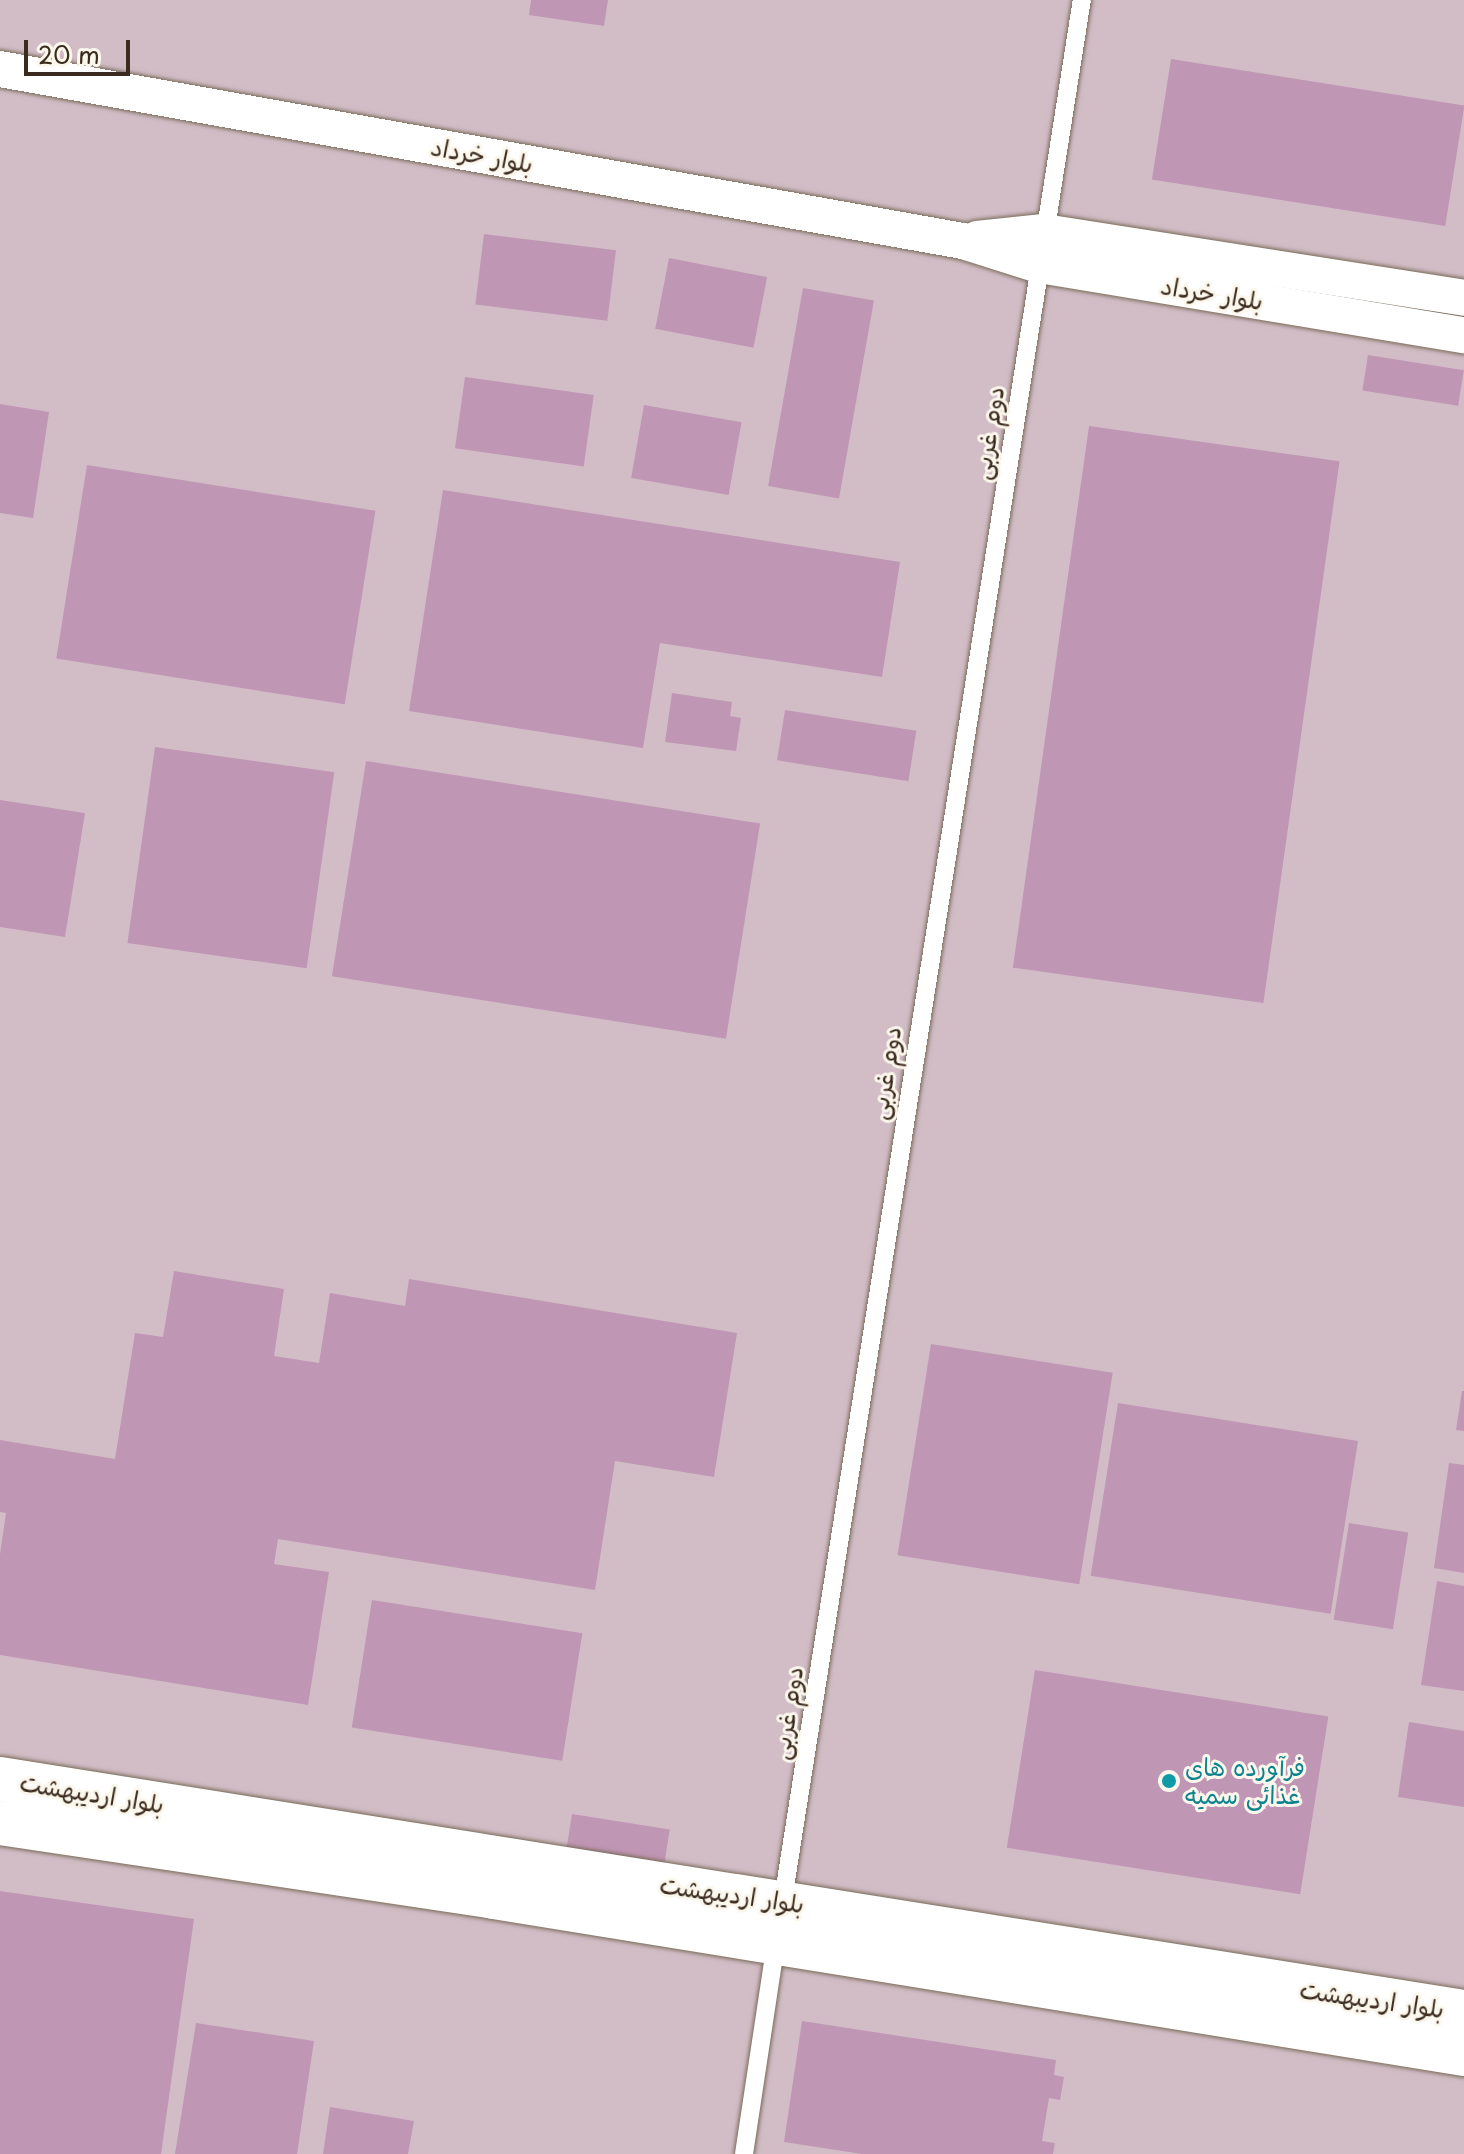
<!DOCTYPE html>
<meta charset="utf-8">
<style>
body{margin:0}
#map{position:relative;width:1464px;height:2154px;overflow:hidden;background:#ebe5c6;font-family:"Playpen Sans","Playpen Sans Arabic",sans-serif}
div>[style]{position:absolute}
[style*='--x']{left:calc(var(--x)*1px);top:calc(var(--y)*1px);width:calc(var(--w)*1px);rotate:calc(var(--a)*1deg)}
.industrial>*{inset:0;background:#d2bdc7;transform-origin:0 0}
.building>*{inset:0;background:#c096b5;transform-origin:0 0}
.roads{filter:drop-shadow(0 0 2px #796b59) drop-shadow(0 0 2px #796b59)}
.service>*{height:18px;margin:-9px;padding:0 9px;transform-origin:9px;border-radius:9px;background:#fff}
.minor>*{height:36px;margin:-18px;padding:0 18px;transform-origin:18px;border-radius:18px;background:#fff}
.tertiary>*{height:44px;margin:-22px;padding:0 22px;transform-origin:22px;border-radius:22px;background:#fff}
.dots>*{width:22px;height:22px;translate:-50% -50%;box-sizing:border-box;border:4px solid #fbf7ec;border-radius:50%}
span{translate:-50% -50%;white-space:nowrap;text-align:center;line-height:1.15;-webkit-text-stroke:6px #fbf7ec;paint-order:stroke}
.street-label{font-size:24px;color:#3b2a1e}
.culture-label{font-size:24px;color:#0d838f}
.left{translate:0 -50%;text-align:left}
.scale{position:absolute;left:24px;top:40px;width:106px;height:36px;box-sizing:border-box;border:4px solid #3b2a1e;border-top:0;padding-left:10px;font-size:24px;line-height:28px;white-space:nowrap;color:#3b2a1e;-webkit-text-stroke:6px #fbf7ec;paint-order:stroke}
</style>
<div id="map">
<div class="industrial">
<div style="left:0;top:0;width:1464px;height:2154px"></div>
</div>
<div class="building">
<div style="clip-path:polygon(531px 0,608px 0,604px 26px,529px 15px)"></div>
<div style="left:1171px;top:59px;width:297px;height:122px;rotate:9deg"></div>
<div style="left:484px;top:234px;width:133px;height:71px;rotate:7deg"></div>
<div style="left:669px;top:258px;width:100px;height:72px;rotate:11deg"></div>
<div style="left:803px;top:288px;width:72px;height:201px;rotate:10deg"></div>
<div style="left:1368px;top:355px;width:97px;height:36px;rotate:9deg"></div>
<div style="left:465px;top:377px;width:130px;height:72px;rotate:8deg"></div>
<div style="clip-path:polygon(0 404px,49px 412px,33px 518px,0 513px)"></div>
<div style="left:644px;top:405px;width:99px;height:74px;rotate:10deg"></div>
<div style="left:1089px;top:426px;width:253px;height:547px;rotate:8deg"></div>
<div style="left:87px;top:465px;width:292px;height:196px;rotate:9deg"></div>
<div style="clip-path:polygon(443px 490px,900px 562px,882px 677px,660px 643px,643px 748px,409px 711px)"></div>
<div style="clip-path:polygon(672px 693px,732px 702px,730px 716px,741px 718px,736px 751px,665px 742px)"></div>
<div style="left:785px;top:710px;width:133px;height:51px;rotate:9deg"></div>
<div style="left:155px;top:747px;width:181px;height:198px;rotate:8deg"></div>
<div style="left:366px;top:761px;width:399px;height:218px;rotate:9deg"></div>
<div style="clip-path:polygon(0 800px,85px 813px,65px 937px,0 927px)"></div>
<div style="clip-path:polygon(174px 1271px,284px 1289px,274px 1356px,319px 1363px,330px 1293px,405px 1306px,409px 1279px,737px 1333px,714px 1477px,615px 1461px,595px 1590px,278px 1539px,274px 1564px,329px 1572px,308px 1705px,0 1655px,0 1554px,6px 1513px,0 1512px,0 1440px,115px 1459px,135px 1333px,163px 1337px)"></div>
<div style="left:931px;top:1344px;width:184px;height:214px;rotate:9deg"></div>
<div style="clip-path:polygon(1462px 1391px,1464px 1391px,1464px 1431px,1456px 1430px)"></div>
<div style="left:1118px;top:1403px;width:243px;height:175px;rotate:9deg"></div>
<div style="clip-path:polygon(1449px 1463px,1464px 1465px,1464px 1573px,1434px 1568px)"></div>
<div style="left:1349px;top:1523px;width:60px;height:98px;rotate:9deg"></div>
<div style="clip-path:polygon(1437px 1581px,1464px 1586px,1464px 1691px,1421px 1685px)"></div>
<div style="left:372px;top:1600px;width:213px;height:129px;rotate:9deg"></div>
<div style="left:1035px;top:1670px;width:297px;height:180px;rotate:9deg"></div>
<div style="clip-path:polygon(1409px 1722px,1464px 1731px,1464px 1807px,1398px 1797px)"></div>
<div style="left:572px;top:1814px;width:99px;height:42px;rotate:9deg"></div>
<div style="clip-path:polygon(0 1891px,194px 1919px,161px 2154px,0 2154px)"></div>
<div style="clip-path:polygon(802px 2021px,1056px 2060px,1054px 2075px,1064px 2077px,1060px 2100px,1049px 2098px,1042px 2141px,1055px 2143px,1053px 2154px,862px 2154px,784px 2142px)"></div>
<div style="clip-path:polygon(196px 2023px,314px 2041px,297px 2154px,175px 2154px)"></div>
<div style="clip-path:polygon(330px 2107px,414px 2121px,408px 2154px,323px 2154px)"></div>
</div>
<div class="roads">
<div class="service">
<div style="--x:782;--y:1906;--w:1929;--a:-81.06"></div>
<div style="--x:744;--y:2154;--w:213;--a:-81.4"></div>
</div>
<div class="minor">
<div style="--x:0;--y:69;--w:978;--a:10.13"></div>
<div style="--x:963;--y:241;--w:80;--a:17.5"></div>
<div style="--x:1039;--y:265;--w:431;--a:9.4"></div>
<div style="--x:977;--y:239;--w:67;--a:-6"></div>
<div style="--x:1044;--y:232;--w:425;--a:8.9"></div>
</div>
<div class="tertiary">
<div style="--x:0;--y:1779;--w:1482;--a:9.04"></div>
<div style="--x:0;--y:1823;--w:500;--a:8.5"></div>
<div style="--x:494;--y:1897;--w:983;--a:9.19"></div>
</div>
</div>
<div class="dots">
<div style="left:1169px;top:1781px;background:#0f9aa8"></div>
</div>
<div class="street-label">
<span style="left:482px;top:155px;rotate:10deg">بلوار خرداد</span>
<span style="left:1212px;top:293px;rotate:9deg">بلوار خرداد</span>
<span style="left:988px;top:433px;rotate:-81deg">دوم غربی</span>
<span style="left:885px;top:1073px;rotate:-81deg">دوم غربی</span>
<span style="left:787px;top:1713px;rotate:-81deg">دوم غربی</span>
<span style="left:92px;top:1793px;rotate:9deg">بلوار اردیبهشت</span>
<span style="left:732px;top:1894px;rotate:8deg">بلوار اردیبهشت</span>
<span style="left:1372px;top:1999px;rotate:8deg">بلوار اردیبهشت</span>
</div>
<div class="culture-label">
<span class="left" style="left:1185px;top:1781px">فرآورده های<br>غذائی سمیه</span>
</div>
<div class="scale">20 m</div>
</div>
